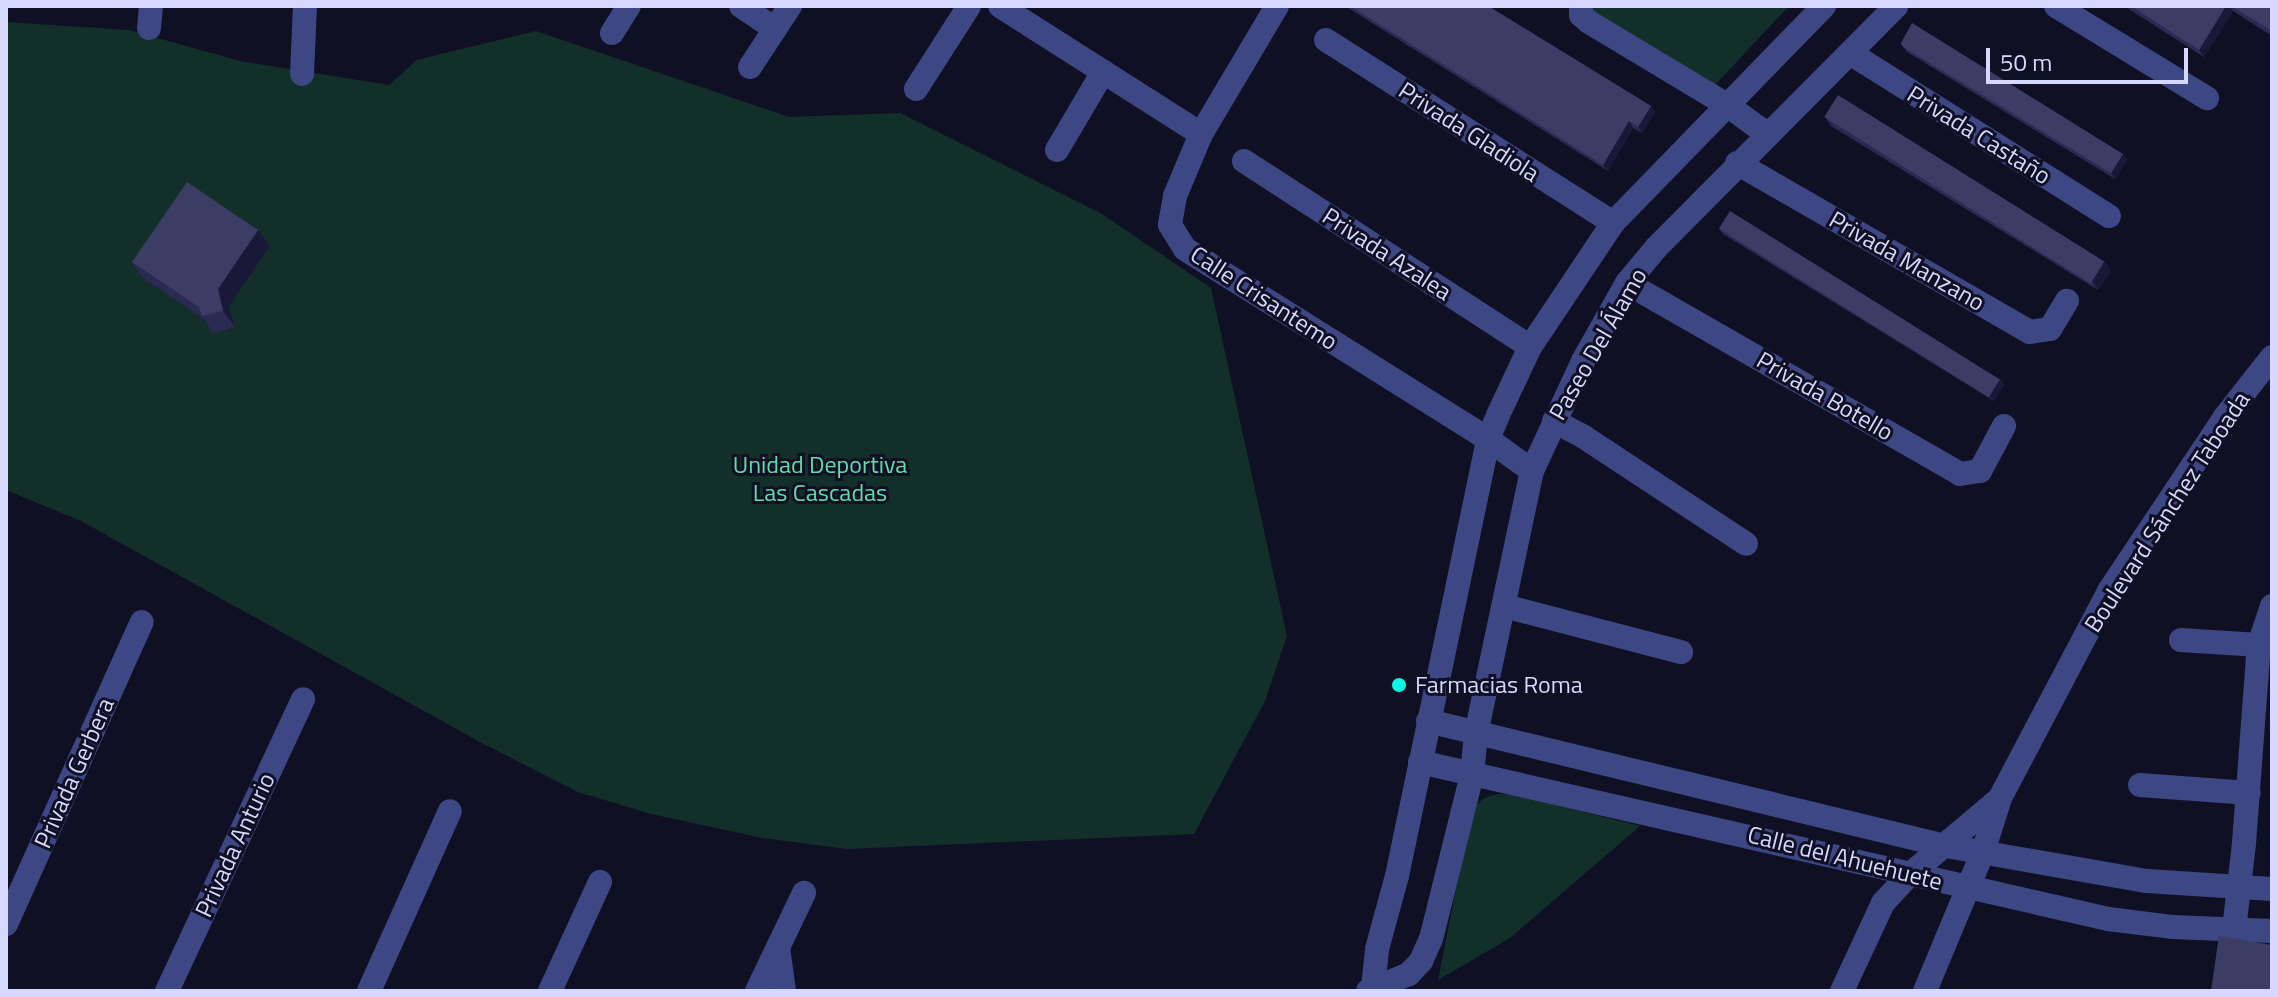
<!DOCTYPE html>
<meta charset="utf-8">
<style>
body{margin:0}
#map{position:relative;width:2278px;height:997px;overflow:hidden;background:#101025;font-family:"Titillium Web",sans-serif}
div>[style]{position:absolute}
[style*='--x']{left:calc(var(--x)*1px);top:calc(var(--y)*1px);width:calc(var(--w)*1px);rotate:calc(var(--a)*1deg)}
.green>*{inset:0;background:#132f29}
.minor>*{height:24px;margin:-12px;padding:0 12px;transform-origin:12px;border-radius:12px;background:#3d4783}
.wall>*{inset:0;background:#2a2a53}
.shaded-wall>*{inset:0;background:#181839}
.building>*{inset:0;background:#3c3d65;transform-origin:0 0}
.dots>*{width:22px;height:22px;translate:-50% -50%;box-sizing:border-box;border:4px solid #101025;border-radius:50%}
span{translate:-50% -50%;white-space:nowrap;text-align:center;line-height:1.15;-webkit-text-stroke:6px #101025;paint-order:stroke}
.street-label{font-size:24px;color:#d6d8fe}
.park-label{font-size:24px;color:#63dca8}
.poi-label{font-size:24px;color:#d6d8fe}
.left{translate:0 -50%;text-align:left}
.frame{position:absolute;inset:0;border:8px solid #d6d8fe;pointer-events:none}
.scale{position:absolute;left:1986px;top:48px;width:202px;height:36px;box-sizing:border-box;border:4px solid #d6d8fe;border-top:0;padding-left:10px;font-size:24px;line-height:28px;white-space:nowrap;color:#d6d8fe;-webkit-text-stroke:6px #101025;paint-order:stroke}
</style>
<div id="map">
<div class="green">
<div style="clip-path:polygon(1595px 6px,1789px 6px,1700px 101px,1583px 26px)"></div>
<div style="clip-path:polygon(6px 22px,129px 30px,240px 61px,389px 85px,417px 60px,536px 31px,789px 117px,900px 113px,1102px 214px,1211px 288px,1287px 636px,1265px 701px,1194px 834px,847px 849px,763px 838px,651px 814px,578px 792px,480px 742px,81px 521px,6px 490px)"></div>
<div style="clip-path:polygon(1498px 794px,1515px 795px,1640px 826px,1510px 938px,1438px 980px,1472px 809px,1484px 798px)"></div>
</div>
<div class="minor">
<div style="--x:741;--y:6;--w:41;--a:34.1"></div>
<div style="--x:1000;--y:6;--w:238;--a:32.5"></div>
<div style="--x:1277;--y:6;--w:149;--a:120.7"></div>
<div style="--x:1201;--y:134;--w:67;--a:112.8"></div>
<div style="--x:1175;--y:196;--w:29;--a:100"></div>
<div style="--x:1170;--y:225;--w:28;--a:58"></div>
<div style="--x:1185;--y:249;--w:358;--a:32.1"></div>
<div style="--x:1488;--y:439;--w:54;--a:36"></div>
<div style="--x:1581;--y:6;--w:9;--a:90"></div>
<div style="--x:1581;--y:15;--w:11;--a:41"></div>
<div style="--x:1589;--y:22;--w:161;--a:31"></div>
<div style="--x:1727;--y:105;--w:49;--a:35.9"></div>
<div style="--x:2056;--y:6;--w:177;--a:31.4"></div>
<div style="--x:149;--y:28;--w:22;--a:-85"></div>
<div style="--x:612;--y:33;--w:32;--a:-58"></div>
<div style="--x:1326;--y:40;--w:340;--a:32.5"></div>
<div style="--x:1850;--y:53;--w:306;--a:32.2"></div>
<div style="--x:750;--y:67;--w:73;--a:-56.7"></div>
<div style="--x:302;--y:74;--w:68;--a:-87.5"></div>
<div style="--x:916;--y:89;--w:98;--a:-57.4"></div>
<div style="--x:1057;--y:150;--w:91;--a:-59.5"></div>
<div style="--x:1244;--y:161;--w:341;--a:33"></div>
<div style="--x:1737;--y:163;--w:338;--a:30"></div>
<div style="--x:2030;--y:332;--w:20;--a:-9"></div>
<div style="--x:2050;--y:329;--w:33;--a:-59"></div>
<div style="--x:1627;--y:283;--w:384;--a:29.8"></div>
<div style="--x:1960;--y:474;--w:20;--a:-9"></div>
<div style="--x:1980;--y:471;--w:51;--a:-61.9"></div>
<div style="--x:1554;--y:421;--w:34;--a:28"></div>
<div style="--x:1584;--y:437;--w:194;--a:33.4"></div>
<div style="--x:1504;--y:606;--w:183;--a:14.6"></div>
<div style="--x:2181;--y:640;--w:78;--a:3.7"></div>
<div style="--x:1428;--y:721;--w:533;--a:13.57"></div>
<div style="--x:1946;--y:846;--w:204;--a:9.9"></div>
<div style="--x:2147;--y:881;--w:125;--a:3.7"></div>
<div style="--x:1420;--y:762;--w:706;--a:12.85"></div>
<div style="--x:2108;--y:919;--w:64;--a:7.1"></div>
<div style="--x:2172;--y:927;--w:100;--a:2.3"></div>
<div style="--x:2140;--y:785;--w:109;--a:4.2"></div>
<div style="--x:6;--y:924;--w:331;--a:-65.8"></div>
<div style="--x:2234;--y:930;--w:88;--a:-83.4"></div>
<div style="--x:2244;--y:843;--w:199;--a:-85.7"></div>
<div style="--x:2259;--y:645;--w:41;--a:-71.6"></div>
<div style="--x:778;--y:947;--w:44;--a:82.2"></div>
<div style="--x:1373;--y:988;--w:39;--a:-84"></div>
<div style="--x:1377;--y:949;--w:76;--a:-74.7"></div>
<div style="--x:1397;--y:876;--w:446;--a:-78.2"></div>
<div style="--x:1488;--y:439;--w:26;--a:-67"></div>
<div style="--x:1498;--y:415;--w:75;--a:-64.8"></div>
<div style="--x:1530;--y:347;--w:149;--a:-56.2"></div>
<div style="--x:1613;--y:223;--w:303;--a:-45.8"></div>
<div style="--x:167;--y:991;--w:322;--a:-65"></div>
<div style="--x:369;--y:991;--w:197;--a:-65.8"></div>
<div style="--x:550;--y:991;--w:120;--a:-65.4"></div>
<div style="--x:757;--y:991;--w:109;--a:-64.4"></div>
<div style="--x:1368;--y:991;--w:44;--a:-22.5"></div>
<div style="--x:1409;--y:974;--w:18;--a:-47"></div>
<div style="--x:1421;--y:961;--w:24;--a:-66"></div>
<div style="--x:1431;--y:939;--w:170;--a:-76"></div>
<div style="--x:1472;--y:774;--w:40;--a:-84.3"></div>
<div style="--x:1476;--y:734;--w:269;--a:-78"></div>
<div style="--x:1532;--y:471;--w:121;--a:-65.1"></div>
<div style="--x:1583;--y:361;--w:90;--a:-60.6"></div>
<div style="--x:1627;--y:283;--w:45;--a:-50.4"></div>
<div style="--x:1656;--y:248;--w:341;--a:-45.2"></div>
<div style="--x:1842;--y:991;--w:97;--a:-65"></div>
<div style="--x:1883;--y:903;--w:37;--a:-47"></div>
<div style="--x:1908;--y:876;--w:118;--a:-40.2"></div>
<div style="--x:1925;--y:991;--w:151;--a:-67.4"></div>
<div style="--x:1983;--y:852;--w:57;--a:-72.5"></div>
<div style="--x:2000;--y:798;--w:234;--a:-62.2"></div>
<div style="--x:2109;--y:591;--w:209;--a:-56.3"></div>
<div style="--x:2225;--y:417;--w:76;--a:-51.9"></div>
</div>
<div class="wall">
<div style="clip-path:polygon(1345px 6px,1488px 6px,1651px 106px,1655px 112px,1642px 133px,1633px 128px,1608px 171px)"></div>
<div style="clip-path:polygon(2124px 6px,2271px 6px,2272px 7px,2272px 36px,2233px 11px,2204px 57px)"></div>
<div style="clip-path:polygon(1901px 43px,2123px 154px,2127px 160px,2115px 179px,1907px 52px)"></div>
<div style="clip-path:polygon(1825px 117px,2111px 270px,2098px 290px,1831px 126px)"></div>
<div style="clip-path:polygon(1719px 229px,2000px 379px,2004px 385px,1994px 401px,1723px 234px)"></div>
<div style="clip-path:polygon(270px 246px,229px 306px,235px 327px,213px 333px,204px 319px,143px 278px,132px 262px)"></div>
</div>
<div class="shaded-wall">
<div style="clip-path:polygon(2226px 6px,2229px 6px,2233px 11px,2204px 57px,2199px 50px)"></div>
<div style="clip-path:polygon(1651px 106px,1655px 112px,1642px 133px,1638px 127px)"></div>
<div style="clip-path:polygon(1629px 121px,1633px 128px,1608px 171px,1603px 165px)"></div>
<div style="clip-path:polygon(2123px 154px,2127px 160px,2115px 179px,2111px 173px)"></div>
<div style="clip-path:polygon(258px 230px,270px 246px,229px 306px,235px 327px,223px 311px,218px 289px)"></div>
<div style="clip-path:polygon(2105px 261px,2111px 270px,2098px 290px,2092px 281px)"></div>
<div style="clip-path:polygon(2000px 379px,2004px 385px,1994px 401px,1990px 396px)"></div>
</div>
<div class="building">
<div style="clip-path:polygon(1350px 6px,1488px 6px,1651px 106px,1638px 127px,1629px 121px,1603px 165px)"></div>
<div style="clip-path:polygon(2131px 6px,2226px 6px,2199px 50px)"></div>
<div style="clip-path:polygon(2231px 6px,2272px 7px,2272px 31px)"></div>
<div style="clip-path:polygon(1912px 23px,2123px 154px,2111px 173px,1903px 47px,1901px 43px)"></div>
<div style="left:1838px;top:95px;width:314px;height:26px;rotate:32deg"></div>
<div style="clip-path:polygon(187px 182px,258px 230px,218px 289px,223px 311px,202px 316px,199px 307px,132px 262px)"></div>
<div style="left:1730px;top:211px;width:318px;height:21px;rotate:32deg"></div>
<div style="clip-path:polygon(2219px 936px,2272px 945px,2272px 991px,2211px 991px)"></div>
</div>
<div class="dots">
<div style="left:1399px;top:685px;background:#09f6e3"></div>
</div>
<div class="street-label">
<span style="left:1469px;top:132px;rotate:33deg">Privada Gladiola</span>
<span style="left:1979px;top:135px;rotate:32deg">Privada Castaño</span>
<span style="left:1387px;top:254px;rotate:33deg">Privada Azalea</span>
<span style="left:1907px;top:261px;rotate:30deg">Privada Manzano</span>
<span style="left:1264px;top:298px;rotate:33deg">Calle Crisantemo</span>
<span style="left:1598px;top:344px;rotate:-60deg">Paseo Del Álamo</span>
<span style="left:1825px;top:396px;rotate:30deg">Privada Botello</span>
<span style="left:2167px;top:512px;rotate:-57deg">Boulevard Sánchez Taboada</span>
<span style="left:74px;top:773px;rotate:-66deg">Privada Gerbera</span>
<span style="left:235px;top:845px;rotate:-65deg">Privada Anturio</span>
<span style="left:1845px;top:858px;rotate:14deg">Calle del Ahuehuete</span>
</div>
<div class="park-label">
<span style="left:820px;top:479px">Unidad Deportiva<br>Las Cascadas</span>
</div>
<div class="poi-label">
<span class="left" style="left:1415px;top:685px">Farmacias Roma</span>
</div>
<div class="frame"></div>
<div class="scale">50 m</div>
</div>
